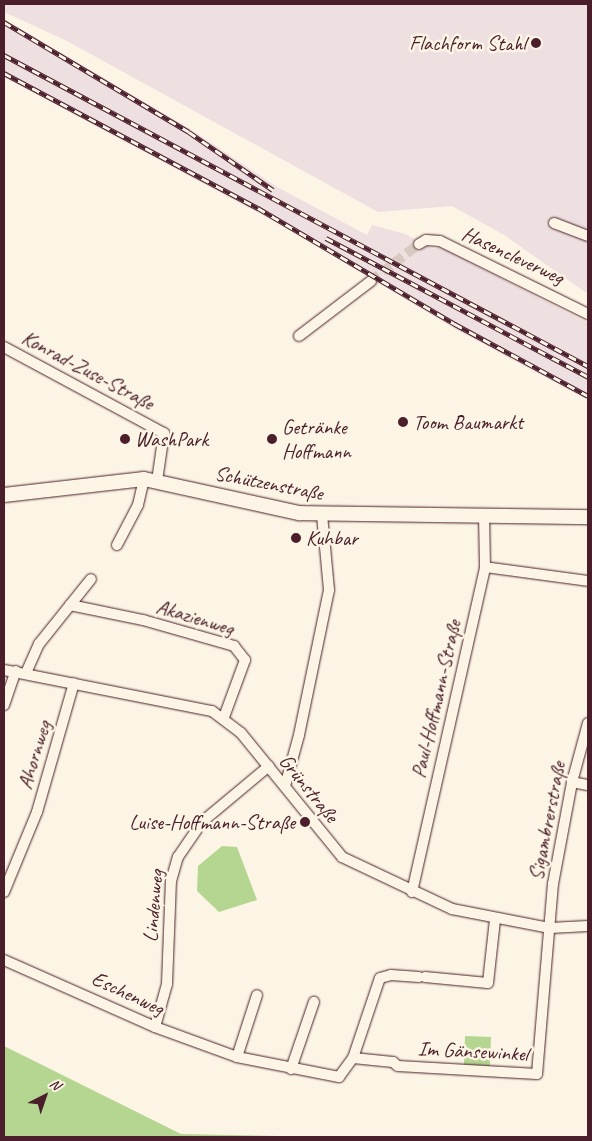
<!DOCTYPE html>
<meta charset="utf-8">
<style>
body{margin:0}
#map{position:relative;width:592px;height:1141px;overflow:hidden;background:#fcf5e5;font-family:Caveat,sans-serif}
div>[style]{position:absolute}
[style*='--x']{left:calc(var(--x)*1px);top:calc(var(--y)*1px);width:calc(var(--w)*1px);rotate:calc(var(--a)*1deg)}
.built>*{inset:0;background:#eedfe0}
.green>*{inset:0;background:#b5d690;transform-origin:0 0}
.street-tunnel>*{height:10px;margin-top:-5px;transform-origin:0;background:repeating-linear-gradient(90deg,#d8cac0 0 10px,transparent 0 15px)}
.roads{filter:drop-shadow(0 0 1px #4a1f2b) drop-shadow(0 0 1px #4a1f2b)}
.street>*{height:10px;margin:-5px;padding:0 5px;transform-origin:5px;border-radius:5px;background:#fcf5e5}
.secondary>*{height:14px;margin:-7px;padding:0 7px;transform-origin:7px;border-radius:7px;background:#fcf5e5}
.rail>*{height:4.5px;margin-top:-2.25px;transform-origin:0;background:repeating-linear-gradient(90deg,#fcf5e5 0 8px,#4a1f2b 0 16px);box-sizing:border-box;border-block:1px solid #4a1f2b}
.dots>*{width:14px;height:14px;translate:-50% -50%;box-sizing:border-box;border:2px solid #fcf5e5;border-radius:50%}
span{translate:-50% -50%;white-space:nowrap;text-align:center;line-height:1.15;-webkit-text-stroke:5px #fcf5e5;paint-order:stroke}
.poi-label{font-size:21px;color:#4a1f2b}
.right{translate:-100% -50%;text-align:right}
.left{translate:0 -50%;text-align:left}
.street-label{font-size:21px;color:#4a1f2b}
.frame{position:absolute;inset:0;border:5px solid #4a1f2b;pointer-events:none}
.north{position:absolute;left:20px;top:1071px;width:50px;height:50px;-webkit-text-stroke:4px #fcf5e5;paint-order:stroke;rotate:41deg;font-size:14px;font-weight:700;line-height:20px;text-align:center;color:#4a1f2b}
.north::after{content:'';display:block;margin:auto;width:18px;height:22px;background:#4a1f2b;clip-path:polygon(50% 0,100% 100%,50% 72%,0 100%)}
</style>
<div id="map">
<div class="built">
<div style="clip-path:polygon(4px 4px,588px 4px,588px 294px,504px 235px,452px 206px,378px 212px,67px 41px,4px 12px)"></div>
<div style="clip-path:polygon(4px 19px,192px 130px,277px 187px,367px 235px,372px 225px,405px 234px,433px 249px,440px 247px,588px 323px,588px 400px,455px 329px,292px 231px,4px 77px)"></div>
</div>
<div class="green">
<div style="clip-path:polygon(222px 846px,237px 847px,257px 900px,219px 912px,197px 891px,198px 866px)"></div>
<div style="left:465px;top:1036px;width:26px;height:29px;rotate:2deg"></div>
<div style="clip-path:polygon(4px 1046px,181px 1134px,327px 1137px,5px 1137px)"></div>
</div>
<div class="street-tunnel">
<div style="--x:371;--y:281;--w:61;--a:-37.6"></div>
</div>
<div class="roads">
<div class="street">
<div style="--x:554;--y:223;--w:36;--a:21"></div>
<div style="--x:419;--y:244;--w:8;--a:-30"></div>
<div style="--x:426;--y:240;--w:14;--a:4"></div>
<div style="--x:440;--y:241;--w:165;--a:26.3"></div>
<div style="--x:299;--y:336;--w:91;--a:-37.4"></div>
<div style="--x:4;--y:347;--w:182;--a:28.3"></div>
<div style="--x:164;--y:433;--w:49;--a:98.3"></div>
<div style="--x:117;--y:545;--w:45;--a:-62.3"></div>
<div style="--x:138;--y:505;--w:27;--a:-77"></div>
<div style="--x:485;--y:567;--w:104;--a:7.7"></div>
<div style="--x:70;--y:605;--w:75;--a:11.6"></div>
<div style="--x:143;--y:620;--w:95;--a:15.9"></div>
<div style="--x:234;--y:646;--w:18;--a:52"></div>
<div style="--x:245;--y:660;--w:61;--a:110.2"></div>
<div style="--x:4;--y:670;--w:212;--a:11.2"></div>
<div style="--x:212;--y:711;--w:36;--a:37"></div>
<div style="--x:241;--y:733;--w:160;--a:50.8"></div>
<div style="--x:342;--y:857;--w:122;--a:25.3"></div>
<div style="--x:452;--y:909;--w:100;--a:11"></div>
<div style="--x:550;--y:928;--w:38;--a:-3"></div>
<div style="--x:26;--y:673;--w:32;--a:-66"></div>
<div style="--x:39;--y:644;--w:83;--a:-51.3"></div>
<div style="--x:4;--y:705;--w:36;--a:-71"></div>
<div style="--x:572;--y:782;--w:16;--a:11"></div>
<div style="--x:285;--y:786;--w:53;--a:-74.6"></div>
<div style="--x:299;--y:735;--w:148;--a:-78.3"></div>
<div style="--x:329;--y:590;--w:75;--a:-95.3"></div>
<div style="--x:4;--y:892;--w:87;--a:-67.6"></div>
<div style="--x:37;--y:812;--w:134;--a:-74"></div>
<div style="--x:412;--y:892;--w:333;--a:-77.3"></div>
<div style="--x:485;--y:567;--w:53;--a:-91.1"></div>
<div style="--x:4;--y:960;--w:165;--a:23.9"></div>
<div style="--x:155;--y:1027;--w:87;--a:20.1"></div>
<div style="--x:237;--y:1057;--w:104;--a:11.1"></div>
<div style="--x:339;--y:1077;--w:24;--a:-54"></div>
<div style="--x:353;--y:1058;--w:84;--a:-71.4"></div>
<div style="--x:380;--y:978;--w:11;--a:-15"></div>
<div style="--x:391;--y:975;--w:28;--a:4"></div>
<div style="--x:425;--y:977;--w:63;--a:5.4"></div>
<div style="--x:488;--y:983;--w:63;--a:-83.7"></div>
<div style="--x:155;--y:1027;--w:45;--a:-74.4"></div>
<div style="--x:167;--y:984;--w:103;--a:-87.8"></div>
<div style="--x:171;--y:881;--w:25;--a:-74"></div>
<div style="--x:178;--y:857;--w:42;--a:-55.6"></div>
<div style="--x:202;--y:822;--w:87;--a:-39.9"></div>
<div style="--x:237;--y:1057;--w:65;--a:-72.1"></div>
<div style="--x:353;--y:1058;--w:40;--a:5.7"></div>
<div style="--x:393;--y:1062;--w:6;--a:39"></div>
<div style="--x:398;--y:1066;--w:139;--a:3.3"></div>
<div style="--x:537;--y:1074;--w:191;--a:-85.2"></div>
<div style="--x:553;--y:884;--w:104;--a:-79.4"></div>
<div style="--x:572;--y:782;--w:61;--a:-74.8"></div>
<div style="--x:291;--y:1069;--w:71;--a:-71.1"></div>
</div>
<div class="secondary">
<div style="--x:4;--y:495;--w:141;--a:-6.5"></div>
<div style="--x:144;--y:479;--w:159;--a:12.4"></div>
<div style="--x:299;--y:513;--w:289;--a:0.8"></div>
</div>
</div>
<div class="rail">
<div style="--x:4;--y:22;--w:215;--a:30.7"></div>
<div style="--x:189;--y:132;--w:102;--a:34.6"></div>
<div style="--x:4;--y:55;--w:662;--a:28.04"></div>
<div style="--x:4;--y:73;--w:288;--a:28"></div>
<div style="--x:258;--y:208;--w:229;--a:30.5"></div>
<div style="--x:455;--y:324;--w:151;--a:28.4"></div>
<div style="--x:326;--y:238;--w:297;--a:27.9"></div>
</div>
<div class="dots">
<div style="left:536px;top:43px;background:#4a1f2b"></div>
<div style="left:403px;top:422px;background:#4a1f2b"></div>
<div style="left:125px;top:439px;background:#4a1f2b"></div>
<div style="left:272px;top:439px;background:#4a1f2b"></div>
<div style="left:296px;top:538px;background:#4a1f2b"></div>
<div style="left:305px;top:822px;background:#4a1f2b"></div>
</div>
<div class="poi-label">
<span class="right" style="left:526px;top:43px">Flachform Stahl</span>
<span class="left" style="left:413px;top:422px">Toom Baumarkt</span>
<span class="left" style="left:282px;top:439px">Getränke<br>Hoffmann</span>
<span class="left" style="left:135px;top:439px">WashPark</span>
<span class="left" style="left:306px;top:538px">Kuhbar</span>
<span class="right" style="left:295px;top:822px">Luise-Hoffmann-Straße</span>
</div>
<div class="street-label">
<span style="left:513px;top:255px;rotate:25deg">Hasencleverweg</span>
<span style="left:88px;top:370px;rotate:28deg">Konrad-Zuse-Straße</span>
<span style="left:269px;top:483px;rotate:11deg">Schützenstraße</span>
<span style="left:195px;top:617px;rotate:17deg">Akazienweg</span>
<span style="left:436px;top:699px;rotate:-77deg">Paul-Hoffmann-Straße</span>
<span style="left:34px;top:755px;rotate:-73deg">Ahornweg</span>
<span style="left:309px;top:788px;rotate:51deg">Grünstraße</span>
<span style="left:547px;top:821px;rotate:-79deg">Sigambrerstraße</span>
<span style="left:153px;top:906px;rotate:-85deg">Lindenweg</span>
<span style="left:128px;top:993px;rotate:25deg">Eschenweg</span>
<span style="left:473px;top:1051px;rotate:3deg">Im Gänsewinkel</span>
</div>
<div class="frame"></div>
<div class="north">N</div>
</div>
